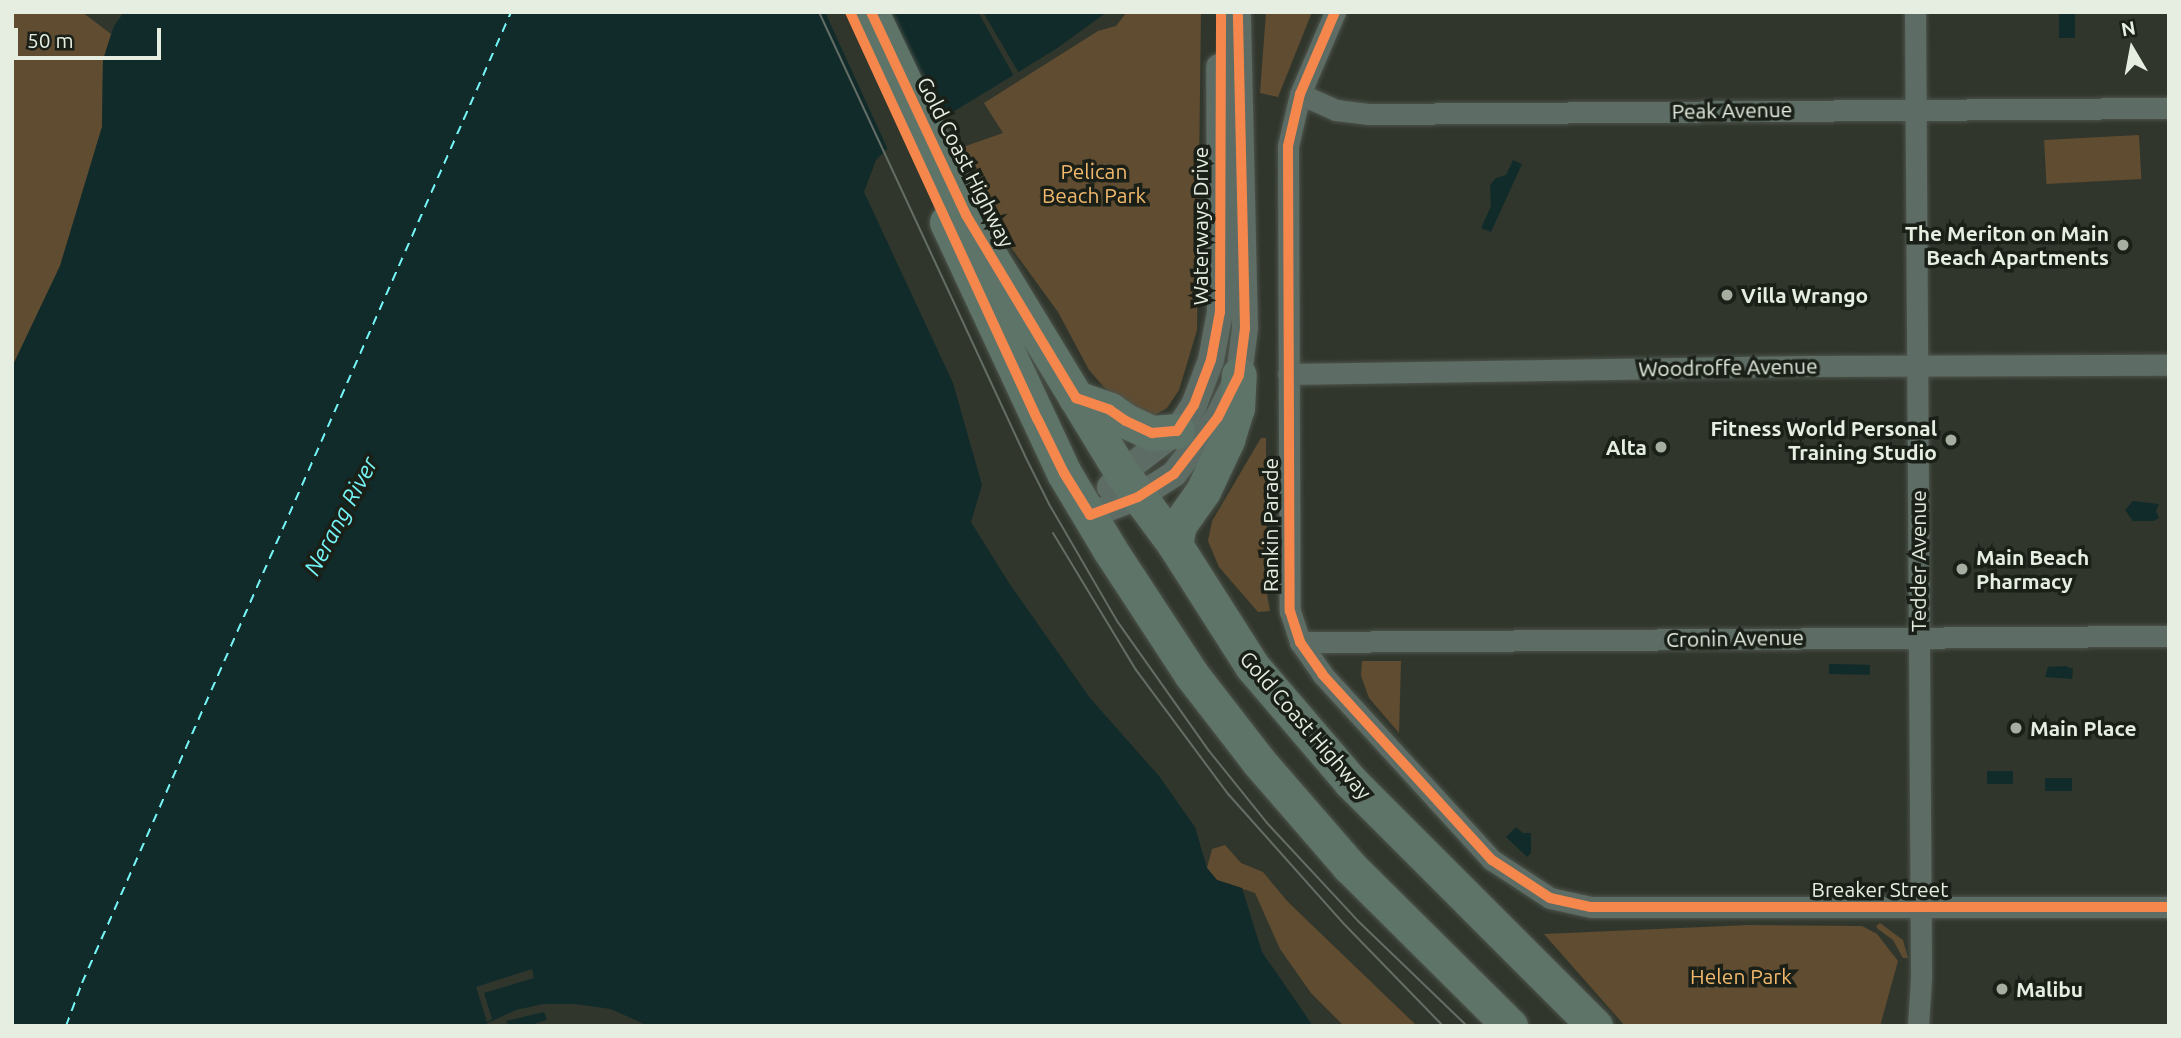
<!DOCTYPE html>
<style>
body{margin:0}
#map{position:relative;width:2181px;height:1038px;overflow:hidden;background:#30362c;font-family:Ubuntu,sans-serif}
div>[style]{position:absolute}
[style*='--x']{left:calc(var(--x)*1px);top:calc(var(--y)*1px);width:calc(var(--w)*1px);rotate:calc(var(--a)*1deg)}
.green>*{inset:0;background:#604c31;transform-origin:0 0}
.water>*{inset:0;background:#112b2a;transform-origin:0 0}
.pier>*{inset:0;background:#30362c}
.ferry>*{height:2px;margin-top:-1px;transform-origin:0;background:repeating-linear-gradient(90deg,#74f5f6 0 9px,transparent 0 16px)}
.roads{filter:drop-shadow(0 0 2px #4d534a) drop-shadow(0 0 2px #4d534a)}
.minor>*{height:21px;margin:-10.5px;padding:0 10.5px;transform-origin:10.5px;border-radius:10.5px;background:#5d6c65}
.tertiary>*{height:26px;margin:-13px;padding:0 13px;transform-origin:13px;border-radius:13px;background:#5d6c65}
.trunk>*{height:35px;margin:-17.5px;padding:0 17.5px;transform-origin:17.5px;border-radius:17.5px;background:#5f7469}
.tram>*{height:2px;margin:-1px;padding:0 1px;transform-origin:1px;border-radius:1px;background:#636d65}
.cycleway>*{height:10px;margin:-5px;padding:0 5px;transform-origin:5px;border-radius:5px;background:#f5874c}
.dots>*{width:19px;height:19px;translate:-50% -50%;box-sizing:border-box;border:4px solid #1a2017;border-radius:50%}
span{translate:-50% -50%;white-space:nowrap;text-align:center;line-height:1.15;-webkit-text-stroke:7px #1a2017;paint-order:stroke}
.street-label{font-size:21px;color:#e6eee2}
.park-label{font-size:21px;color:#f2b96d}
.poi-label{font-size:21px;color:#e6eee2;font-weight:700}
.right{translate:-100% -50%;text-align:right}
.left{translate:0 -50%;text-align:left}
.water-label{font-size:23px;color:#74f5f6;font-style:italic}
.frame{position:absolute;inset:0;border:14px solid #e6eee2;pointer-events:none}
.north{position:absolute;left:2097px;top:14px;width:70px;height:70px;-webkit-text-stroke:5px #1a2017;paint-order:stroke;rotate:350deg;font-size:19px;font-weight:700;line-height:28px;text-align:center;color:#e6eee2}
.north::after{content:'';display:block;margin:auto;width:24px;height:32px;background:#e6eee2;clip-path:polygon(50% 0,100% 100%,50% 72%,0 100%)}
.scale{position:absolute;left:14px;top:28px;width:147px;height:32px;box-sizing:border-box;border:4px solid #e6eee2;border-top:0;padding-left:9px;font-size:21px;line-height:24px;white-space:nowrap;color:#e6eee2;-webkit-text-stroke:5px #1a2017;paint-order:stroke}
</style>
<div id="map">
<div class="green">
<div style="clip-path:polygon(12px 12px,82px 12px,111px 34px,103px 60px,102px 127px,60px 266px,12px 367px)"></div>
<div style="clip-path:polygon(1127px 12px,1201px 12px,1197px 330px,1179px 390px,1167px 408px,1155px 415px,1140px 416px,1110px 394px,1089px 370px,1058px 312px,1007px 242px,963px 147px,1003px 133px,984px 103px,1098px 31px,1116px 26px)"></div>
<div style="clip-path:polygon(1266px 12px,1312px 12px,1278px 97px,1260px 93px)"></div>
<div style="left:2139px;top:135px;width:44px;height:95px;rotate:87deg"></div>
<div style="clip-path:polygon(1261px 438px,1266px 438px,1267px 594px,1270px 611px,1258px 612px,1219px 567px,1208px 541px,1212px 521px)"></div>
<div style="clip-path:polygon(1362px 661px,1401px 661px,1399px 733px,1369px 698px,1361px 676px)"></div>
<div style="clip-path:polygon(1225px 845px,1241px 863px,1263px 872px,1288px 902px,1417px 1026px,1344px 1026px,1311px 993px,1280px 949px,1255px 893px,1217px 880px,1207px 868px,1212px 849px)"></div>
<div style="clip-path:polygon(1880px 923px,1903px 940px,1908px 958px,1903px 958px,1893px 940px,1878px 929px,1876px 926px)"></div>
<div style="clip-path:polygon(1748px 925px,1862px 926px,1877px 934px,1898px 961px,1880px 1026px,1625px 1026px,1544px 934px)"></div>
</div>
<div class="water">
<div style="clip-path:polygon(124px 12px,1107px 12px,1056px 49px,948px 115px,893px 143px,876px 160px,864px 192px,953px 383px,982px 485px,971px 522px,1009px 583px,1090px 698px,1159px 776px,1195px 827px,1207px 868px,1217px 880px,1242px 888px,1262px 952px,1313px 1026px,648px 1026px,611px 1009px,575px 1004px,543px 1004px,516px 1010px,481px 1026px,12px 1026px,12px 367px,60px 266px,102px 127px,103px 60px,114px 26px)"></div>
<div style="left:2059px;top:12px;width:16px;height:26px"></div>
<div style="clip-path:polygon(1513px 160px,1522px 164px,1491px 232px,1481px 228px,1491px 206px,1490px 185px,1496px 178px,1506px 175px)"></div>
<div style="clip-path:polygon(2133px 501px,2159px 504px,2156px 511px,2159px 518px,2154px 521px,2133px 521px,2125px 510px)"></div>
<div style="left:1829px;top:664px;width:41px;height:10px;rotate:1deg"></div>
<div style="clip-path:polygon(2065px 666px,2073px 669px,2072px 679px,2045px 677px,2048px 667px)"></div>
<div style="left:1987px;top:771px;width:26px;height:13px"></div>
<div style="left:2045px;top:778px;width:27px;height:13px"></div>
<div style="clip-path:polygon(1516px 827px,1523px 833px,1531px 833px,1531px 853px,1527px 857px,1506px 837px)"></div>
<div style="clip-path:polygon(544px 1012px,547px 1020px,527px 1026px,509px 1026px,506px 1021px)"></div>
</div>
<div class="pier">
<div style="clip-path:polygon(825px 12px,884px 12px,936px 125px,889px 152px)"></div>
<div style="clip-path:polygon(978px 12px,983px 12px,1020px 75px,1015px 78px)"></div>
<div style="clip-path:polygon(532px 969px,534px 978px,484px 993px,492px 1019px,487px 1022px,476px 987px)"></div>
</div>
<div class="ferry">
<div style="--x:66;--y:1026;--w:46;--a:-69.6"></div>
<div style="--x:82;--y:983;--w:1062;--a:-66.16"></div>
</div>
<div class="roads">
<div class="minor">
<div style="--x:1335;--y:12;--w:89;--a:113.1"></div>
<div style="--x:1300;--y:94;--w:53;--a:103"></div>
<div style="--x:1288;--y:146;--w:465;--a:89.8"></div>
<div style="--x:1290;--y:611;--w:33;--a:72"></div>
<div style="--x:1300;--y:642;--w:39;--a:55"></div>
<div style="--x:1322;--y:674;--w:252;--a:47.6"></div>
<div style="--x:1492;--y:860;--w:69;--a:33.2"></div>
<div style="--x:1550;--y:898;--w:42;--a:12.4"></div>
<div style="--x:1591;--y:907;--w:578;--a:0"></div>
<div style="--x:1915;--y:12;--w:966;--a:89.64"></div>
<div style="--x:1921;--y:978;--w:48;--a:93.6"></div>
<div style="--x:1300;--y:94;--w:39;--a:24"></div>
<div style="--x:1336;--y:110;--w:32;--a:7"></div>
<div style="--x:1368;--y:114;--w:801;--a:-0.43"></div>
<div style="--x:1288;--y:374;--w:519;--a:-0.88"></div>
<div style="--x:1807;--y:366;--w:362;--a:-0.2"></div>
<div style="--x:1300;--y:642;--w:869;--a:-0.4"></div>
</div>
<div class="tertiary">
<div style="--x:1110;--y:487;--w:18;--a:-49"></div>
<div style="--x:1122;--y:473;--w:69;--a:-37.4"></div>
<div style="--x:1177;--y:431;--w:31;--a:-57"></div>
<div style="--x:1194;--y:405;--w:48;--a:-69.3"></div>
<div style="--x:1211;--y:360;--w:49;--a:-79.4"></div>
<div style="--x:1220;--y:312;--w:245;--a:-90.2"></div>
<div style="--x:1090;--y:515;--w:51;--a:-20.6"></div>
<div style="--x:1138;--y:497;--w:43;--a:-32.6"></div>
<div style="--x:1174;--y:474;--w:72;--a:-52.3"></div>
<div style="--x:1218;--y:417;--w:47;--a:-63.4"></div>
<div style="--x:1239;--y:375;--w:47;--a:-82.7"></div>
<div style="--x:1245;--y:328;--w:316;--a:-91.3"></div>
</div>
<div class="trunk">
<div style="--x:871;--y:12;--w:250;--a:64.5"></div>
<div style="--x:979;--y:238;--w:275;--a:58.7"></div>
<div style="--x:1122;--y:473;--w:89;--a:53.6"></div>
<div style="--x:1175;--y:545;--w:143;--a:57.5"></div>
<div style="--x:1252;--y:666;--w:153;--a:49.5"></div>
<div style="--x:1351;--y:782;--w:345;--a:45"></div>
<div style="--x:947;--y:222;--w:277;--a:65"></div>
<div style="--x:1064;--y:473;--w:90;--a:59.1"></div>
<div style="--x:1110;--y:550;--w:148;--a:56.8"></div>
<div style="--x:1191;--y:674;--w:111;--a:52.3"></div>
<div style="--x:1259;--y:762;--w:138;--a:49.1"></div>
<div style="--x:1349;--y:866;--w:227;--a:44.8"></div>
<div style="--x:1076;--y:398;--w:36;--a:19"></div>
<div style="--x:1110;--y:410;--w:19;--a:35"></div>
<div style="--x:1126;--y:421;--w:29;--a:25"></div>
<div style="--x:1152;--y:433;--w:25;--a:-5"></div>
<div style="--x:1175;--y:545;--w:20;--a:-79"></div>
<div style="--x:1179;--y:525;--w:42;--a:-54.8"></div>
<div style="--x:1203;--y:491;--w:56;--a:-64.8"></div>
<div style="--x:1227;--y:440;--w:34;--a:-73"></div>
<div style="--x:1237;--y:408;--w:33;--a:-87"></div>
</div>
</div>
<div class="tram">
<div style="--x:819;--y:12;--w:489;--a:65.1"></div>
<div style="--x:1025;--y:456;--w:54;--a:63.4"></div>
<div style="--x:1049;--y:504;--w:135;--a:59.8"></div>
<div style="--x:1117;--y:621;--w:159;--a:54.7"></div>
<div style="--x:1209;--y:751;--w:92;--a:51.1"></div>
<div style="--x:1267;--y:823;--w:135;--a:47.1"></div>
<div style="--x:1359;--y:922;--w:150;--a:43.9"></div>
<div style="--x:1053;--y:533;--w:160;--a:58.8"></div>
<div style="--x:1136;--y:670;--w:156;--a:53.4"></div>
<div style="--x:1229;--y:795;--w:171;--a:48.3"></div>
<div style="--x:1343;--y:923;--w:144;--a:45.8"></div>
</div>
<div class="cycleway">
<div style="--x:850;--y:12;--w:449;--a:65.3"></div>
<div style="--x:1038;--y:420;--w:59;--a:63.9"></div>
<div style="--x:1064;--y:473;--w:49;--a:58.2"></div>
<div style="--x:1090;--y:515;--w:51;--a:-20.6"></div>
<div style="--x:1138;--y:497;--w:43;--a:-32.6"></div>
<div style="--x:1174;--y:474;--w:72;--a:-52.3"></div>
<div style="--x:1218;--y:417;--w:47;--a:-63.4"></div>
<div style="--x:1239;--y:375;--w:47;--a:-82.7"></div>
<div style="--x:1245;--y:328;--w:316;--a:-91.3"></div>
<div style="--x:871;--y:12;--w:224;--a:64.9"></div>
<div style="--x:966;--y:215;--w:214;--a:59"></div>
<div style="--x:1076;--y:398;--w:36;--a:19"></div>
<div style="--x:1110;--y:410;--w:19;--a:35"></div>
<div style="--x:1126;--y:421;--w:29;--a:25"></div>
<div style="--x:1152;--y:433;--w:25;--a:-5"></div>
<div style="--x:1177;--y:431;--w:31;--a:-57"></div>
<div style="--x:1194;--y:405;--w:48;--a:-69.3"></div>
<div style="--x:1211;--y:360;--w:49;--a:-79.4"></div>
<div style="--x:1220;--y:312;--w:300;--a:-89.8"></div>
<div style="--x:1335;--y:12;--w:89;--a:113.1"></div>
<div style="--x:1300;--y:94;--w:53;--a:103"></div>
<div style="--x:1288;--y:146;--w:465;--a:89.8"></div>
<div style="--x:1290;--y:611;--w:33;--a:72"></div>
<div style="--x:1300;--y:642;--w:39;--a:55"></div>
<div style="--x:1322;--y:674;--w:252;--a:47.6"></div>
<div style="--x:1492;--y:860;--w:69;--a:33.2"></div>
<div style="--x:1550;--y:898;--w:42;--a:12.4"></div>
<div style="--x:1591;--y:907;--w:578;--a:0"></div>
</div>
<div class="dots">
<div style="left:2123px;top:245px;background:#a6aea2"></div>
<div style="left:1727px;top:295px;background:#a6aea2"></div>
<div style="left:1951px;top:440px;background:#a6aea2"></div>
<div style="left:1661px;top:447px;background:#a6aea2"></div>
<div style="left:1962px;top:569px;background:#a6aea2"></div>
<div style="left:2016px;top:728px;background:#a6aea2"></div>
<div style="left:2002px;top:989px;background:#a6aea2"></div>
</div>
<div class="street-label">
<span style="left:1732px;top:110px;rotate:-1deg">Peak Avenue</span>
<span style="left:966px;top:162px;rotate:63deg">Gold Coast Highway</span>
<span style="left:1200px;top:226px;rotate:-90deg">Waterways Drive</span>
<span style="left:1728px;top:367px;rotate:-1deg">Woodroffe Avenue</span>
<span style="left:1270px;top:525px;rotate:-90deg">Rankin Parade</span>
<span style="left:1918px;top:561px;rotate:-90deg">Tedder Avenue</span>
<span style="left:1735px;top:638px;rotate:-1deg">Cronin Avenue</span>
<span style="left:1306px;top:725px;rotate:49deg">Gold Coast Highway</span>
<span style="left:1880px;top:889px">Breaker Street</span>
</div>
<div class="park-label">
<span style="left:1094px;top:183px">Pelican<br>Beach Park</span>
<span style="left:1741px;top:976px">Helen Park</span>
</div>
<div class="poi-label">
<span class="right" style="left:2109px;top:245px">The Meriton on Main<br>Beach Apartments</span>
<span class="left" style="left:1741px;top:295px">Villa Wrango</span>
<span class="right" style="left:1937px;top:440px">Fitness World Personal<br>Training Studio</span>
<span class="right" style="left:1647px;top:447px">Alta</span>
<span class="left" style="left:1976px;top:569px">Main Beach<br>Pharmacy</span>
<span class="left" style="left:2030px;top:728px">Main Place</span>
<span class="left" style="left:2016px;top:989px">Malibu</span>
</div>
<div class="water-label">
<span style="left:341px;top:516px;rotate:-62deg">Nerang River</span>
</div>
<div class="frame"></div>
<div class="north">N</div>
<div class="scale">50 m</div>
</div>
